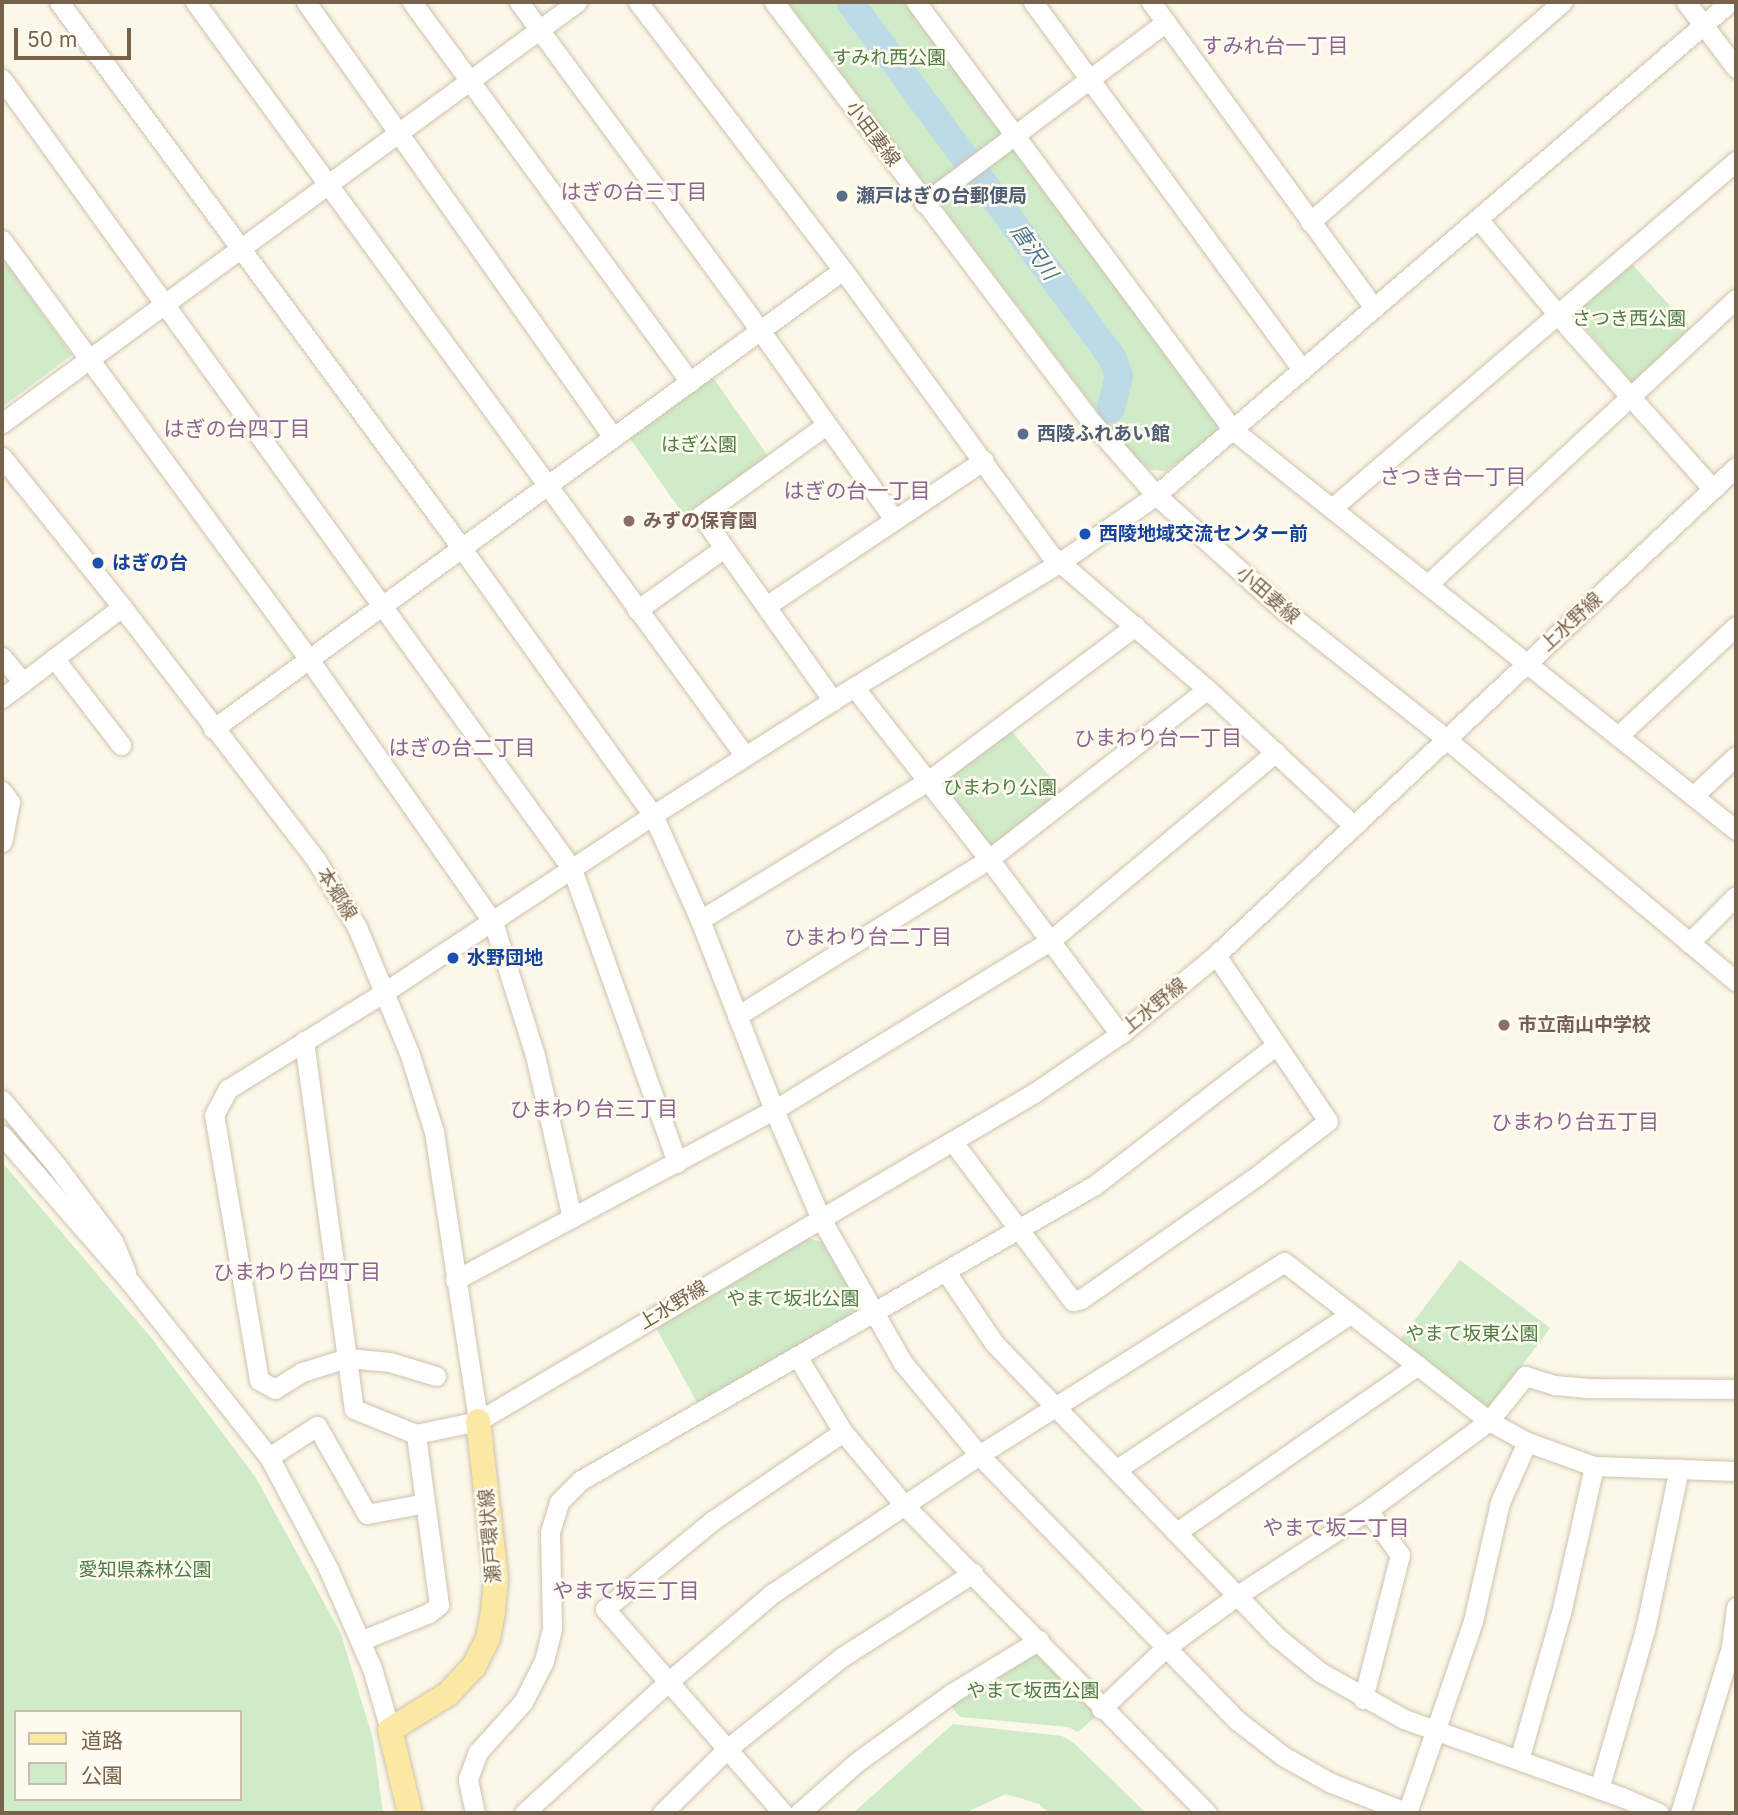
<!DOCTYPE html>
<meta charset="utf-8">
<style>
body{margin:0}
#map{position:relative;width:1738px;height:1815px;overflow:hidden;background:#fcf8e9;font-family:Inter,"Noto Sans JP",sans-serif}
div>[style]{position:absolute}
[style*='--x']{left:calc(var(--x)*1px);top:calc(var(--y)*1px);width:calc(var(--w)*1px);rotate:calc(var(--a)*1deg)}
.green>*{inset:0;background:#d0ebc7;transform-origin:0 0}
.river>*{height:28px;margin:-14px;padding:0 14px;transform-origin:14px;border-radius:14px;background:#bddae7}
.roads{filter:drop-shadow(0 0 2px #cfc2ae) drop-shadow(0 0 2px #cfc2ae)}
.minor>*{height:19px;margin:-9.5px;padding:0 9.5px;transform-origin:9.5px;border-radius:9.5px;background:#fff}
.major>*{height:24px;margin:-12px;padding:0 12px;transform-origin:12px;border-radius:12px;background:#fae8a3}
.dots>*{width:19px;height:19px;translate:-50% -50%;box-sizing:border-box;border:4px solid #fffbf0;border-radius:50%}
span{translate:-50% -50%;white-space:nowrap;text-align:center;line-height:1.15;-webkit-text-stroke:5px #fffbf0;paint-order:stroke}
.park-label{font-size:19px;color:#4c7d44}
.street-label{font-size:19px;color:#77634c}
.service-label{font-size:19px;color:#4e5e75;font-weight:700}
.left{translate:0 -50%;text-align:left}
.education-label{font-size:19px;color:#785e54;font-weight:700}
.transit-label{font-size:19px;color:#164399;font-weight:700}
.neighbourhood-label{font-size:21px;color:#8c6593}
.water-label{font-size:21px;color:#497992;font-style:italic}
.frame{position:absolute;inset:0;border:4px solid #77634c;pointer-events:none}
.legend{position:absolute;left:14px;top:1710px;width:228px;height:91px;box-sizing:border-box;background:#fffbf0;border:2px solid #c9beae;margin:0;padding:9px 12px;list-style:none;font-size:21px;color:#77634c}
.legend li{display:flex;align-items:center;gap:14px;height:35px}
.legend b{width:35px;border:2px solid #c9beae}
.scale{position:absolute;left:14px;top:28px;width:117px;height:32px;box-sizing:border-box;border:4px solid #77634c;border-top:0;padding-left:9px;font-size:21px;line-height:24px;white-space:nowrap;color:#77634c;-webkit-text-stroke:5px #fffbf0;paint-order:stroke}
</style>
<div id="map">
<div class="green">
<div style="clip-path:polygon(787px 2px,908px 2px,1218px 420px,1217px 432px,1167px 471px,1150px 470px,1125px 448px)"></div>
<div style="clip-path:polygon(2px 257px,72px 355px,2px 407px)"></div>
<div style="clip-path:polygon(1632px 264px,1690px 328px,1633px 384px,1578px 320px,1579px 310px)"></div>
<div style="left:712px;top:376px;width:98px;height:103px;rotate:55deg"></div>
<div style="left:1009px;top:728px;width:85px;height:89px;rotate:50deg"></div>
<div style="clip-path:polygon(evenodd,2px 1162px,153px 1340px,256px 1478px,341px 1634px,373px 1739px,383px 1813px,2px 1813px,2px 1162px,16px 1712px,240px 1712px,240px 1799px,16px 1799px,16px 1712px)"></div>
<div style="clip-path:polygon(807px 1238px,822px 1242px,860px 1306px,857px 1314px,698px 1404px,656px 1328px)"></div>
<div style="left:1460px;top:1260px;width:113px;height:104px;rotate:37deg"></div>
<div style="clip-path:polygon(1031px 1651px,1043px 1652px,1100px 1713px,1078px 1732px,1068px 1727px,960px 1717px,950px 1705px)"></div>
<div style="clip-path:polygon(953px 1724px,1062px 1736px,1074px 1743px,1146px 1813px,1049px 1813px,1039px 1804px,1006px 1794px,965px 1813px,853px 1813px)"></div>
</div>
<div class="river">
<div style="--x:850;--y:2;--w:441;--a:53.6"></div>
<div style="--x:1112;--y:357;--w:20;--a:70"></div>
<div style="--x:1119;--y:376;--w:34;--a:104"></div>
</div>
<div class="roads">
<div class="minor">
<div style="--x:59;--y:2;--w:677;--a:53.59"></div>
<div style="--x:461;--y:547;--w:330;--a:54.4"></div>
<div style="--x:653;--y:815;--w:115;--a:65.9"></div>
<div style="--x:700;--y:920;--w:204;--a:68.7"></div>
<div style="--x:774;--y:1110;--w:116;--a:66.7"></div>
<div style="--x:820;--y:1217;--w:168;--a:60.4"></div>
<div style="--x:903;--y:1363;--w:119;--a:50.4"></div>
<div style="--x:979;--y:1455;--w:371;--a:45.8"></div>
<div style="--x:1238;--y:1721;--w:57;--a:37.9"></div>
<div style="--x:1283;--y:1756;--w:55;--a:29.4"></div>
<div style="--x:1331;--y:1783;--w:83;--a:21.3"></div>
<div style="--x:195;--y:2;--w:933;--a:53.89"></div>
<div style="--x:306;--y:2;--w:532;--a:54.79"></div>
<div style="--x:412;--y:2;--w:471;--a:53.8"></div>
<div style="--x:519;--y:2;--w:407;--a:53.7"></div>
<div style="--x:760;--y:330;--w:232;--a:54.7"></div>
<div style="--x:638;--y:2;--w:337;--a:52.6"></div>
<div style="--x:843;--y:270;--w:350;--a:53.9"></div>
<div style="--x:1049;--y:553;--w:208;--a:40.7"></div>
<div style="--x:1207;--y:689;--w:201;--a:43"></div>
<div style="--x:774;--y:2;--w:523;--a:52.93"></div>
<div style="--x:1089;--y:419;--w:101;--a:48.6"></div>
<div style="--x:1156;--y:495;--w:173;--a:42"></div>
<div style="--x:1285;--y:611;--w:204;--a:38.4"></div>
<div style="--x:1445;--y:738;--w:379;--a:39.9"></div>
<div style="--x:916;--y:2;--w:533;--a:53.47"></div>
<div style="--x:1233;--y:430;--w:643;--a:38.49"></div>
<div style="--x:1033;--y:2;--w:456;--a:53.8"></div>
<div style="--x:1151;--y:2;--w:379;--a:53.9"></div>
<div style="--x:1686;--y:2;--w:83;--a:52.9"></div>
<div style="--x:2;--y:79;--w:974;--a:54.19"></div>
<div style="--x:572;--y:869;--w:312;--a:70.3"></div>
<div style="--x:924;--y:203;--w:302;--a:-36.8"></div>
<div style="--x:1478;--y:219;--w:142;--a:50.1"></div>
<div style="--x:1569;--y:328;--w:216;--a:48.2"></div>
<div style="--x:1310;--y:222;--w:335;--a:-41.1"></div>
<div style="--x:2;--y:240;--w:518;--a:53.79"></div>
<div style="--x:308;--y:658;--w:322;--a:55"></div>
<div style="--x:493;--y:922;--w:139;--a:72.5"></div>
<div style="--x:535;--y:1055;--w:167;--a:77.2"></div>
<div style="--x:2;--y:423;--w:713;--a:-36.21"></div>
<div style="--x:826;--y:425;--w:154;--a:144.2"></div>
<div style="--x:701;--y:515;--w:228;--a:54.6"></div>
<div style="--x:2;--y:457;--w:192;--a:51.3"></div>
<div style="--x:122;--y:607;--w:319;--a:52.5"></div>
<div style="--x:316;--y:860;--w:79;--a:58.5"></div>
<div style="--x:357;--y:927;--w:139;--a:67.5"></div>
<div style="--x:410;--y:1055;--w:81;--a:72.7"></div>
<div style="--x:434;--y:1132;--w:292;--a:81.3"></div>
<div style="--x:1332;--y:508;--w:533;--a:-40.66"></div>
<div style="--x:1428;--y:584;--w:420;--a:-42.8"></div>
<div style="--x:766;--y:606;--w:262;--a:-33.8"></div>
<div style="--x:637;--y:610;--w:107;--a:-35.5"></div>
<div style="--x:2;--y:657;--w:33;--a:50"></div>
<div style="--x:54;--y:658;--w:110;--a:52.4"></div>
<div style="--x:854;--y:687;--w:219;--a:51.9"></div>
<div style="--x:989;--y:859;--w:219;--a:53.2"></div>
<div style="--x:2;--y:698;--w:151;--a:-37.2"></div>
<div style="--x:213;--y:729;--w:779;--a:-36.08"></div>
<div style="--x:1618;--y:736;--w:161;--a:-43"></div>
<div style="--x:2;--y:791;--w:14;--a:54"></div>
<div style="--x:10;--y:802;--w:41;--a:101.3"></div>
<div style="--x:1693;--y:796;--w:59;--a:-42.9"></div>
<div style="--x:700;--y:920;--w:267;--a:-31.4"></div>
<div style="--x:928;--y:781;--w:259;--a:-36.8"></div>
<div style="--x:1689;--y:943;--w:66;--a:-45"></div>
<div style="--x:737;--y:1016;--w:297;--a:-31.9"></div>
<div style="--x:989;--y:859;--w:276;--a:-37.9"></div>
<div style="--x:304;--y:1041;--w:371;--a:82.3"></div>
<div style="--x:354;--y:1409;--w:67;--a:22"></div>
<div style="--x:416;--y:1434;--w:63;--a:-11.8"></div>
<div style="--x:478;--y:1421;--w:646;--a:-30.54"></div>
<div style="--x:1034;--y:1093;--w:108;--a:-34.4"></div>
<div style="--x:1123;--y:1032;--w:121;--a:-39.6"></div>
<div style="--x:1216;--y:955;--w:713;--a:-43.18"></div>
<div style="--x:2;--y:1100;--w:85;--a:50.3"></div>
<div style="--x:56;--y:1165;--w:95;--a:53.1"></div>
<div style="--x:113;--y:1241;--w:33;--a:67"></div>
<div style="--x:2;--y:1135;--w:196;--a:48.9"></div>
<div style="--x:131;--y:1283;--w:222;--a:51.6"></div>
<div style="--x:269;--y:1457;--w:126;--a:62"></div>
<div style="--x:328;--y:1568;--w:109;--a:66.3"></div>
<div style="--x:372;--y:1668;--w:65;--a:73.8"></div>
<div style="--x:953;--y:1142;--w:199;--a:53"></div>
<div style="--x:1073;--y:1301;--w:8;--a:-14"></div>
<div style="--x:1081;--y:1299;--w:216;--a:-35"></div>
<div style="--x:1258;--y:1175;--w:88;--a:-37.6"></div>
<div style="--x:1328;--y:1121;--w:200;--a:-124"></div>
<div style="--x:946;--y:1272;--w:86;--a:55.9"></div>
<div style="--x:994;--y:1343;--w:408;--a:46.1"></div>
<div style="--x:1277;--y:1637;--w:55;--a:39.1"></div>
<div style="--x:1320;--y:1672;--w:96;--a:29.2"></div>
<div style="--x:1404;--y:1719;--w:232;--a:19.7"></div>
<div style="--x:1622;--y:1797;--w:40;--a:23.4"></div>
<div style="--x:455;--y:1280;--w:361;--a:-28.1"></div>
<div style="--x:774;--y:1110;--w:325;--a:-31.5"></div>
<div style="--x:1051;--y:940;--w:293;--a:-39.9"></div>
<div style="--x:797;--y:1356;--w:89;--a:58.8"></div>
<div style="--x:843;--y:1432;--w:97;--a:50"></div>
<div style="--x:905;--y:1506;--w:431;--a:45.5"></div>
<div style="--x:436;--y:1376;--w:48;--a:-163.1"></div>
<div style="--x:390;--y:1362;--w:43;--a:-174.7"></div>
<div style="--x:347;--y:1358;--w:47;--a:162.7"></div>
<div style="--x:302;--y:1372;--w:32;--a:148"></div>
<div style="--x:275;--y:1389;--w:18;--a:-151"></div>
<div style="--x:259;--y:1380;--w:269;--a:-99.6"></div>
<div style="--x:214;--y:1115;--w:30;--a:-62"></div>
<div style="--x:228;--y:1089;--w:186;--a:-31.8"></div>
<div style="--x:386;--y:991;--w:320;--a:-33.4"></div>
<div style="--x:653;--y:815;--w:238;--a:-32.5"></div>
<div style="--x:854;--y:687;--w:240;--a:-31.2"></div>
<div style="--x:1059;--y:563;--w:118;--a:-35"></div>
<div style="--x:1156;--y:495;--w:757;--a:-40.66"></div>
<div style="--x:269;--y:1457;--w:57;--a:-32.9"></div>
<div style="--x:317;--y:1426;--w:101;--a:60.4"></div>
<div style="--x:367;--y:1514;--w:59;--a:-10.7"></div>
<div style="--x:1117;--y:1469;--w:278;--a:-33.6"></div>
<div style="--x:1177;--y:1532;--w:293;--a:-34.7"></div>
<div style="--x:360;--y:1641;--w:74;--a:-22.1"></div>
<div style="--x:429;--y:1613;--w:13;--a:-39"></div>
<div style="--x:439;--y:1605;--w:173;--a:-97.7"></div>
<div style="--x:1363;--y:1699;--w:149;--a:-75.6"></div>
<div style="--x:1400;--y:1555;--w:55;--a:-125.4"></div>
<div style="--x:1101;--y:1709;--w:88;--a:-43.6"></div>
<div style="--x:1165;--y:1648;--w:90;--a:-36"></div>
<div style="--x:1238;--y:1595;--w:155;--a:-33.2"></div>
<div style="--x:1368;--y:1510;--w:150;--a:-36.3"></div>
<div style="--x:1489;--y:1421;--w:58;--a:-51.3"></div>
<div style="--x:1525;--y:1376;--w:30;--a:17"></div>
<div style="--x:1554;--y:1385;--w:32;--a:5"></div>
<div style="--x:1586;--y:1388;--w:150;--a:0.4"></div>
<div style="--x:1519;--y:1760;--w:153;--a:-74.1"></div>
<div style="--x:1561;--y:1613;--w:151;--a:-77.3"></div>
<div style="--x:1599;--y:1789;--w:166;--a:-73.9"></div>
<div style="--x:1645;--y:1630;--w:165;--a:-78.1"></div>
<div style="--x:475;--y:1813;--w:35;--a:-102"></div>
<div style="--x:468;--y:1779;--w:29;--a:-70"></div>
<div style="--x:478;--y:1752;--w:67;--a:-48"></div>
<div style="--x:523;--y:1702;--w:46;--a:-62.9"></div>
<div style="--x:544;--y:1661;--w:34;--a:-76"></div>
<div style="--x:552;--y:1628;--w:96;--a:-91.2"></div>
<div style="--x:550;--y:1532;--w:31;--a:-73"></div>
<div style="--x:559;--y:1502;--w:31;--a:-45"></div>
<div style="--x:581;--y:1480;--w:593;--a:-29.85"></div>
<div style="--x:1095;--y:1185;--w:229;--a:-37.7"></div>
<div style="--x:524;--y:1813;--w:195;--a:-42.3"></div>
<div style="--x:668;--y:1682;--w:138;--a:-40.3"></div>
<div style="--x:773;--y:1593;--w:248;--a:-33.8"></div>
<div style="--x:979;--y:1455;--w:361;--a:-32.3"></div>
<div style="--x:1284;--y:1262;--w:259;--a:37.8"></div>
<div style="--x:1489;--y:1421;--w:43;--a:28.9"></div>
<div style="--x:1527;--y:1442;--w:71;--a:19.7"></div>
<div style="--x:1594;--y:1466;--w:142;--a:2"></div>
<div style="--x:662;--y:1813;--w:91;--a:-44.6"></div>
<div style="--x:727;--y:1749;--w:147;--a:-38.7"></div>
<div style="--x:842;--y:1657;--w:156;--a:-32.7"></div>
<div style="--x:783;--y:1813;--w:271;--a:-131.1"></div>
<div style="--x:605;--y:1609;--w:139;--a:-39.4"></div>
<div style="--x:712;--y:1521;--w:158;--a:-34.2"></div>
<div style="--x:799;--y:1813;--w:77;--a:-41.3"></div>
<div style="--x:857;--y:1762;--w:117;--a:-36"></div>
<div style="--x:952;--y:1693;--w:102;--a:-31.3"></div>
<div style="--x:1407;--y:1813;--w:203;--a:-71"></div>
<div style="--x:1473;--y:1621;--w:122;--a:-77.2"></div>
<div style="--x:1500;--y:1502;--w:66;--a:-65.8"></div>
<div style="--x:1680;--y:1813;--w:174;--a:-72.9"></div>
<div style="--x:1731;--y:1647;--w:40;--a:-82.9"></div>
</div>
<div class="major">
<div style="--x:410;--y:1813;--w:85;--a:-103.5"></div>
<div style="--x:390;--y:1730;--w:68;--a:-31.8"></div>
<div style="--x:448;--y:1694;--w:38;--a:-47"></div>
<div style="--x:474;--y:1666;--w:31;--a:-63"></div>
<div style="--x:488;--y:1638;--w:26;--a:-79"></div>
<div style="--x:493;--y:1612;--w:34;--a:-85"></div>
<div style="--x:496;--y:1578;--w:158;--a:-96.5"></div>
</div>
</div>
<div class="dots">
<div style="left:842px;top:196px;background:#5c6f8a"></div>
<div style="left:1023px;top:434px;background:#5c6f8a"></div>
<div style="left:629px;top:521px;background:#8d6e63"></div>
<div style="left:1085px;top:534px;background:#1a4fb4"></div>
<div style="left:98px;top:563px;background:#1a4fb4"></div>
<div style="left:453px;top:958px;background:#1a4fb4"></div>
<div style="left:1504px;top:1025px;background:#8d6e63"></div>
</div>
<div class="park-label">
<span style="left:889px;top:58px">すみれ西公園</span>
<span style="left:1629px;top:319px">さつき西公園</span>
<span style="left:699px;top:445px">はぎ公園</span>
<span style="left:1000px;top:788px">ひまわり公園</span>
<span style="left:793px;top:1299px">やまて坂北公園</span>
<span style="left:1472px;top:1334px">やまて坂東公園</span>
<span style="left:145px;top:1570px">愛知県森林公園</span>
<span style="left:1033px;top:1691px">やまて坂西公園</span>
</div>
<div class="street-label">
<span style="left:873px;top:134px;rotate:53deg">小田妻線</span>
<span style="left:1268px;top:595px;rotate:41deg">小田妻線</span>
<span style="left:1571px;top:622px;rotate:-43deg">上水野線</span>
<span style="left:337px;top:894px;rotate:58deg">本郷線</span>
<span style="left:1154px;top:1006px;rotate:-39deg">上水野線</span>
<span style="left:673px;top:1305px;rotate:-31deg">上水野線</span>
<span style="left:490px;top:1536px;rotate:-95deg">瀬戸環状線</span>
</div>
<div class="service-label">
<span class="left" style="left:856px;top:196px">瀬戸はぎの台郵便局</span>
<span class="left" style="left:1037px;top:434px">西陵ふれあい館</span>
</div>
<div class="education-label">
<span class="left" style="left:643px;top:521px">みずの保育園</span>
<span class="left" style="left:1518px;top:1025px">市立南山中学校</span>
</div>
<div class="transit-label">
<span class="left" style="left:1099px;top:534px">西陵地域交流センター前</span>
<span class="left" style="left:112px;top:563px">はぎの台</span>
<span class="left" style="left:467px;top:958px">水野団地</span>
</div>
<div class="neighbourhood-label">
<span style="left:1275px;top:46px">すみれ台一丁目</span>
<span style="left:634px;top:192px">はぎの台三丁目</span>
<span style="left:237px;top:429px">はぎの台四丁目</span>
<span style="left:1453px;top:477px">さつき台一丁目</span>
<span style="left:857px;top:491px">はぎの台一丁目</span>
<span style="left:1158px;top:738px">ひまわり台一丁目</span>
<span style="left:462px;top:748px">はぎの台二丁目</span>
<span style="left:868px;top:937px">ひまわり台二丁目</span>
<span style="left:594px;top:1109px">ひまわり台三丁目</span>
<span style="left:1575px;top:1122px">ひまわり台五丁目</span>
<span style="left:297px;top:1272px">ひまわり台四丁目</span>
<span style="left:1336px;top:1528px">やまて坂二丁目</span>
<span style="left:626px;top:1591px">やまて坂三丁目</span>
</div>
<div class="water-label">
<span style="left:1034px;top:252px;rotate:54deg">唐沢川</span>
</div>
<div class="frame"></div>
<ul class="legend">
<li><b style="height:9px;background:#fae8a3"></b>道路</li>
<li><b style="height:19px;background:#d0ebc7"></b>公園</li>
</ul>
<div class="scale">50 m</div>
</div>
